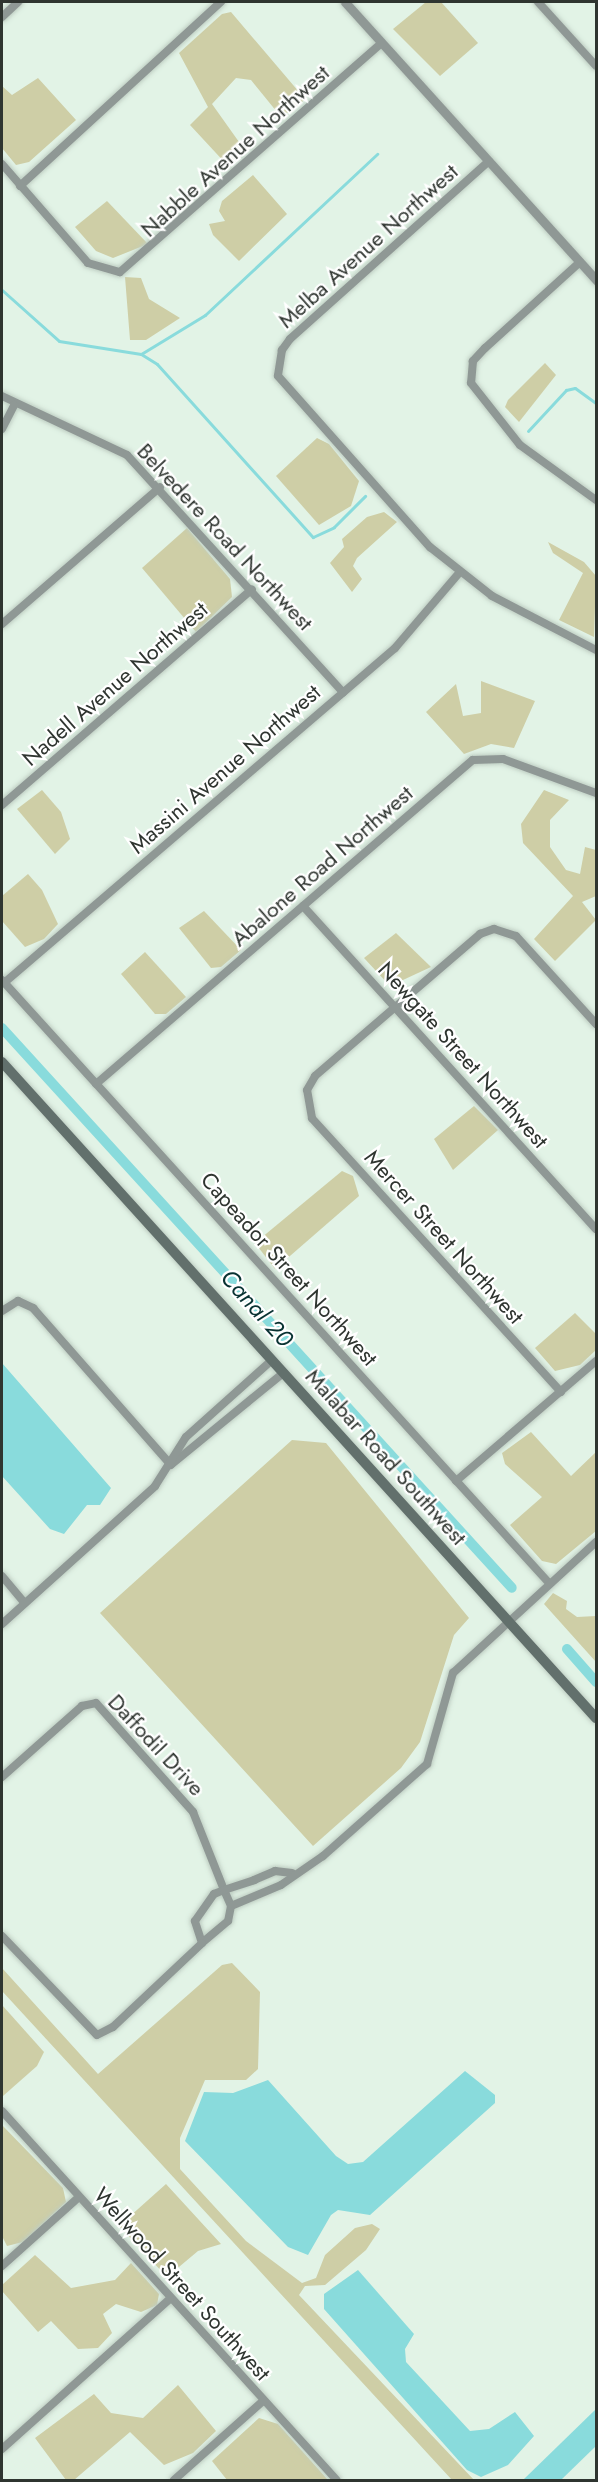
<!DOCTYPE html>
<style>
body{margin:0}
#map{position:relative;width:598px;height:2482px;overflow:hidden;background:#e2f3e6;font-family:Jost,sans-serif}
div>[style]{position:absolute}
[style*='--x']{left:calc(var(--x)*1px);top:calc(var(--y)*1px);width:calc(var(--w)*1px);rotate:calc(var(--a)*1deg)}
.green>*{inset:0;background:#cecea6}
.water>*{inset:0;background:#89dbdc}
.stream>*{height:3px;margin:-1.5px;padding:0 1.5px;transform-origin:1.5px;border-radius:1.5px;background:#89dbdc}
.canal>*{height:10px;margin:-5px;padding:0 5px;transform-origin:5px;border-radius:5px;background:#89dbdc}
.roads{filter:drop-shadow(0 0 2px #becdc2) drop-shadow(0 0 2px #becdc2)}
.minor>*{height:8px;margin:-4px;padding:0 4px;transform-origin:4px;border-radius:4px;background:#8f9895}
.tertiary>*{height:9px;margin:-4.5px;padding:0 4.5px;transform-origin:4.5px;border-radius:4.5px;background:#8f9895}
.secondary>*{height:10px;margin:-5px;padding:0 5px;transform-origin:5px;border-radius:5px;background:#62706c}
span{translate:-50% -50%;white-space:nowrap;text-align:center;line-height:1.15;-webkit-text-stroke:4.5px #fff;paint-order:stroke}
.street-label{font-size:22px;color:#2f3530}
.water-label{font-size:24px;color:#093333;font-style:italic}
.frame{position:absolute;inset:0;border:3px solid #2f3530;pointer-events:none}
</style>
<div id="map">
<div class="green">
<div style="clip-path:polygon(426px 2px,441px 2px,478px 43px,440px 76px,393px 29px)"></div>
<div style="clip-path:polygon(231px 12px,305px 99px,291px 113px,277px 112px,251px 80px,236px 78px,212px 104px,244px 149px,228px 166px,190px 125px,208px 107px,179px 53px,222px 14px)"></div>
<div style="clip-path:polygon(38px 78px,76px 120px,29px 162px,16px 165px,2px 148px,2px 86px,12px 95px)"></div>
<div style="clip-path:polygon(253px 175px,287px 214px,239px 261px,213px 235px,209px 224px,225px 221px,219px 211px,222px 201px)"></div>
<div style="clip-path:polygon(107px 201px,148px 244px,113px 258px,96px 251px,75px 227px)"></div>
<div style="clip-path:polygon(125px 277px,141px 278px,149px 299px,180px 318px,146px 340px,130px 340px)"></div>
<div style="clip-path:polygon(545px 363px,556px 375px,519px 422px,505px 407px,508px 400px)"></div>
<div style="clip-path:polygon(317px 438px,329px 444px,359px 481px,351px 506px,319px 525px,276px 476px)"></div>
<div style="clip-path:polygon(384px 512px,397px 522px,357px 558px,353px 566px,362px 579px,352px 592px,330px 563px,344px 547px,342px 539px,367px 517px)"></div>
<div style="clip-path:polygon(187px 528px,230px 579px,232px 597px,196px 632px,142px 568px)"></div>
<div style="clip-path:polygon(548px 542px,584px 562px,596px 576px,594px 637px,559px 620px,583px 573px,553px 553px)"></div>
<div style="clip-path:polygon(481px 681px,535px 701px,514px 748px,491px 744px,464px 754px,426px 712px,456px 684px,463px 716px,481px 713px)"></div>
<div style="clip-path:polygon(42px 790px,61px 812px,70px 839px,55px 854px,17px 809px)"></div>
<div style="clip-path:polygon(544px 790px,569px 800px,550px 820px,550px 847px,566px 870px,580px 874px,585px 847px,596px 850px,596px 896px,582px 902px,596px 920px,555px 961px,534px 939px,573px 896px,523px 843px,521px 824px)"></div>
<div style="clip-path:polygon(28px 874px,42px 890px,58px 924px,44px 939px,25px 947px,2px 921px,2px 896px)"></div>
<div style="clip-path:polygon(204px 911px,241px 950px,221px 967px,211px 968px,179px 928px)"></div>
<div style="clip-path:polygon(396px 933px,431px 967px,390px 986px,364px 958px)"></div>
<div style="clip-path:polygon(145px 952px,186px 997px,166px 1014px,155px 1014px,121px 974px)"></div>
<div style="clip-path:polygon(474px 1106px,498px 1130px,453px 1170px,434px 1139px)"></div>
<div style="clip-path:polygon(342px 1171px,353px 1176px,359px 1196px,275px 1269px,255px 1243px)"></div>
<div style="clip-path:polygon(575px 1313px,596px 1334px,596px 1350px,580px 1365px,555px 1371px,535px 1348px)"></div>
<div style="clip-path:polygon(531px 1432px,571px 1476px,596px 1452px,596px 1531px,556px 1564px,542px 1561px,510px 1525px,542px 1497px,505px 1464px,502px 1453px)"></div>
<div style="clip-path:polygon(292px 1440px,326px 1443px,469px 1618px,454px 1635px,420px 1742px,401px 1768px,313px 1846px,100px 1613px)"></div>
<div style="clip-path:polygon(553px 1593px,567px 1601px,566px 1609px,577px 1617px,596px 1616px,596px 1662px,544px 1604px)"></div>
<div style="clip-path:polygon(232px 1963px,260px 1992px,258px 2069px,246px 2080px,205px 2080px,180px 2138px,180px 2169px,246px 2241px,302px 2283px,316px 2278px,325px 2255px,355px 2228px,372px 2224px,380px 2229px,366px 2250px,325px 2285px,305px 2286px,299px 2295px,474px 2480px,452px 2480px,2px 1991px,2px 1968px,98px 2074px,222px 1965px)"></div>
<div style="clip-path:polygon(2px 2005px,44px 2052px,37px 2066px,3px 2096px)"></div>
<div style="clip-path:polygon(2px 2125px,63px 2188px,66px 2202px,23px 2242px,7px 2246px,2px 2236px)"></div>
<div style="clip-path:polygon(166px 2184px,221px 2244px,198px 2251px,167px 2277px,119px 2226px)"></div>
<div style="clip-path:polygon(35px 2255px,71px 2288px,115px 2280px,131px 2263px,159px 2294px,157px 2305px,141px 2312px,116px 2304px,103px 2314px,112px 2333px,98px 2348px,78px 2349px,51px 2321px,38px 2332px,2px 2291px,2px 2285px)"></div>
<div style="clip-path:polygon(178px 2385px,216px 2431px,193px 2453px,164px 2465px,130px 2432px,74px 2480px,66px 2480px,35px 2438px,94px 2394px,111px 2413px,143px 2418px)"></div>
<div style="clip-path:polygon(259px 2418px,278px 2424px,328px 2480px,227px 2480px,212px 2461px)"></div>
</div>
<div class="water">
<div style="clip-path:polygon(2px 1363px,111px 1488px,100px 1505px,87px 1505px,64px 1534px,50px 1529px,2px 1476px)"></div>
<div style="clip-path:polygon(465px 2071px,495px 2095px,495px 2103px,370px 2215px,338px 2210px,331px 2215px,308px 2255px,288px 2247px,185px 2141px,204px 2092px,233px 2093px,268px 2080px,336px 2156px,348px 2164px,363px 2162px)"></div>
<div style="clip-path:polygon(358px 2270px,414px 2334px,405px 2349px,406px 2362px,470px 2431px,489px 2429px,515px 2412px,534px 2436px,508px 2465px,481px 2477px,467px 2470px,324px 2309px,324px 2294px)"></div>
<div style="clip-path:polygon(596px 2409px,596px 2446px,561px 2480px,523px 2480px)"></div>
</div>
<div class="stream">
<div style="--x:2;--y:290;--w:76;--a:41.8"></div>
<div style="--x:59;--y:341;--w:83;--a:9"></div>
<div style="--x:141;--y:354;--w:75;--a:-31.4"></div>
<div style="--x:205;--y:315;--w:236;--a:-43.1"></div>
<div style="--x:141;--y:354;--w:19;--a:32"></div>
<div style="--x:157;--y:364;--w:233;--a:48"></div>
<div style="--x:313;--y:537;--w:23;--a:-25"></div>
<div style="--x:334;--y:527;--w:44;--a:-45"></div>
<div style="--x:528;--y:431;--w:56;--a:-47.2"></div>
<div style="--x:566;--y:390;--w:9;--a:-13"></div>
<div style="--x:575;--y:388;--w:26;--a:36"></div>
</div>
<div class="canal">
<div style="--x:2;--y:1028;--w:757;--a:47.68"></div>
<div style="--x:567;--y:1649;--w:44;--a:48.7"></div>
</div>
<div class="roads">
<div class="minor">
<div style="--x:538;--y:2;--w:86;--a:47.8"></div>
<div style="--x:2;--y:17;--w:22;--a:-43"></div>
<div style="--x:489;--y:161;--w:267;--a:138.2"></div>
<div style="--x:290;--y:339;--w:14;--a:126"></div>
<div style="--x:282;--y:350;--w:26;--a:99"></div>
<div style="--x:278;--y:376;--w:229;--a:48.4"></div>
<div style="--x:430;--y:547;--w:79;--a:38.3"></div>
<div style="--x:492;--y:596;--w:117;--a:27.4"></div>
<div style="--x:2;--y:164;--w:131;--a:49"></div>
<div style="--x:88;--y:263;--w:33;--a:16"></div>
<div style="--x:120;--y:272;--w:348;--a:-41.2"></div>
<div style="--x:20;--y:186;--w:273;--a:-42.5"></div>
<div style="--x:580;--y:262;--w:128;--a:137.8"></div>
<div style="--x:485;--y:348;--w:18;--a:133"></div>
<div style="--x:473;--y:361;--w:22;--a:95"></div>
<div style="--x:471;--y:383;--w:79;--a:51.7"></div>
<div style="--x:520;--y:445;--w:94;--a:35.9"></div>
<div style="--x:2;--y:396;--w:138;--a:25.3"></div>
<div style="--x:127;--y:455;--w:321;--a:47.7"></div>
<div style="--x:2;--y:429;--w:27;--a:-63"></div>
<div style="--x:2;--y:624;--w:209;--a:-40.9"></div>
<div style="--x:2;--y:805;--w:330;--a:-40.8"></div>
<div style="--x:303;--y:906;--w:436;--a:47.8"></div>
<div style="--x:2;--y:980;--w:814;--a:47.79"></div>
<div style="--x:4;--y:983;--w:515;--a:-40.59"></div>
<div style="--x:395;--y:648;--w:100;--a:-49.5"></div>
<div style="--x:96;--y:1084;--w:497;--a:-40.7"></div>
<div style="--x:473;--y:760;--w:30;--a:-2"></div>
<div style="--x:503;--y:759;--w:99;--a:20.1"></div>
<div style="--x:2;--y:1311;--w:19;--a:-32"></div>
<div style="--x:18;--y:1301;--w:17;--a:25"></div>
<div style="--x:33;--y:1308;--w:209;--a:48.7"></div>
<div style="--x:561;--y:1392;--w:370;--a:-132.3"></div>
<div style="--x:312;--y:1118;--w:28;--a:-100"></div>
<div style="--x:307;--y:1090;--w:16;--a:-60"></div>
<div style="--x:315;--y:1076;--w:218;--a:-40.7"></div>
<div style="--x:480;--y:934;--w:15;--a:-20"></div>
<div style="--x:494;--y:929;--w:23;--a:18"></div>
<div style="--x:516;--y:936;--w:119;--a:47.7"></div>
<div style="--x:172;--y:1464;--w:144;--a:-39.3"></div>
<div style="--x:456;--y:1481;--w:184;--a:-40.6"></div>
<div style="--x:2;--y:1576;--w:35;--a:50"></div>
<div style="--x:2;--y:1624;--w:206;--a:-42"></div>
<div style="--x:155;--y:1486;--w:58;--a:-57.7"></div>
<div style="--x:186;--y:1437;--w:115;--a:-41.8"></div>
<div style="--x:2;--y:1777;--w:107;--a:-41.6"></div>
<div style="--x:82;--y:1706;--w:14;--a:-12"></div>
<div style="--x:96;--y:1703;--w:146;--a:48.3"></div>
<div style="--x:193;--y:1812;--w:84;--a:68.3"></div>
<div style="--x:224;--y:1890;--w:17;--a:66"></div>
<div style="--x:231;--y:1906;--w:15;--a:101"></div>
<div style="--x:228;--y:1921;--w:34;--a:140"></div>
<div style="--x:202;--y:1943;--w:23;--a:-108"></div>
<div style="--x:195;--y:1921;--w:33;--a:-55"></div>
<div style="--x:214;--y:1894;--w:11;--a:-22"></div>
<div style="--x:224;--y:1890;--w:32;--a:-18"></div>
<div style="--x:254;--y:1880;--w:23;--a:-23"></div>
<div style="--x:275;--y:1871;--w:17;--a:7"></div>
<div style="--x:231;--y:1906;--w:54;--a:-22.8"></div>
<div style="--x:281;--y:1885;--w:51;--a:-34.6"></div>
<div style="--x:323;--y:1856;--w:139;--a:-41.5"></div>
<div style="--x:427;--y:1764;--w:95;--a:-74.1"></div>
<div style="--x:453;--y:1673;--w:194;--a:-42.5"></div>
<div style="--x:2;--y:1936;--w:137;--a:46.2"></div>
<div style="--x:97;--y:2035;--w:18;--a:-27"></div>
<div style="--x:113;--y:2027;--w:122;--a:-43.3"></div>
<div style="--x:2;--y:2111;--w:498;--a:47.8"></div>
<div style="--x:2;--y:2266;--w:103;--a:-41.9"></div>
<div style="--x:2;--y:2449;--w:225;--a:-41.8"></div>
<div style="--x:174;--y:2480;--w:119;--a:-41.6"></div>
</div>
<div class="tertiary">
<div style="--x:345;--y:2;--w:375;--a:47.9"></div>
</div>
<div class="secondary">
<div style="--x:2;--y:1062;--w:885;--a:47.84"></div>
</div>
</div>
<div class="street-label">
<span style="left:235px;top:151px;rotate:-42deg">Nabble Avenue Northwest</span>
<span style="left:368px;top:246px;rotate:-42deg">Melba Avenue Northwest</span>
<span style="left:225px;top:537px;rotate:47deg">Belvedere Road Northwest</span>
<span style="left:115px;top:684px;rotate:-41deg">Nadell Avenue Northwest</span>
<span style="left:225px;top:769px;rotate:-41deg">Massini Avenue Northwest</span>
<span style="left:322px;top:866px;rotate:-41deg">Abalone Road Northwest</span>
<span style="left:463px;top:1055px;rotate:48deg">Newgate Street Northwest</span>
<span style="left:444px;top:1237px;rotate:48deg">Mercer Street Northwest</span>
<span style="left:289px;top:1269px;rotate:48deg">Capeador Street Northwest</span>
<span style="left:386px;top:1457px;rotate:48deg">Malabar Road Southwest</span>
<span style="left:156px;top:1745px;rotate:47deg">Daffodil Drive</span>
<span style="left:182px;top:2284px;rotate:48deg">Wellwood Street Southwest</span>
</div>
<div class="water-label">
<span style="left:257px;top:1308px;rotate:48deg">Canal 20</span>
</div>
<div class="frame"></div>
</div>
